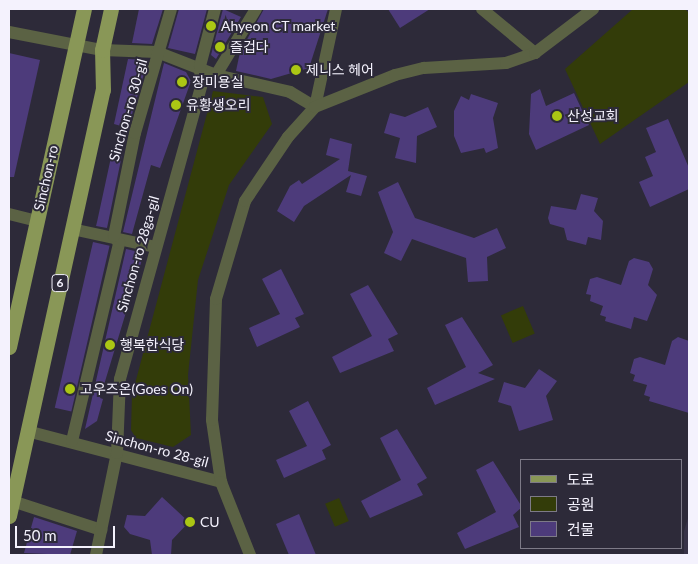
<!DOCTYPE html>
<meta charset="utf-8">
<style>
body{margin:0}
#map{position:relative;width:698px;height:564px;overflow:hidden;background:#2d2a39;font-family:Lato,"Noto Sans KR",sans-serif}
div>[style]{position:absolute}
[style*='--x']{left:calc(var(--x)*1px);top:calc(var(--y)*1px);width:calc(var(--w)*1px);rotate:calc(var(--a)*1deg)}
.built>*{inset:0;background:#373247}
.green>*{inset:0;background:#333c09;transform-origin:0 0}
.building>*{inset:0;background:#4d3b7b;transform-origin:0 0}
.street>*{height:12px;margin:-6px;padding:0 6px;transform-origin:6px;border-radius:6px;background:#5b6244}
.primary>*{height:15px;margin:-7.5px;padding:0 7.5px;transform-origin:7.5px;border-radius:7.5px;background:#899757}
.dots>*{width:14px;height:14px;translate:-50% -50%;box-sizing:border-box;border:2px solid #2d2a39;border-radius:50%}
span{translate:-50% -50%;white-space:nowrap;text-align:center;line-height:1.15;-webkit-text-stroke:4px #2d2a39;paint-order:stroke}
.shield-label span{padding:1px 4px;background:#2d2a39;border:1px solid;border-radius:4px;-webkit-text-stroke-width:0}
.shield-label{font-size:12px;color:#f4f2fd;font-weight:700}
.poi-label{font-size:14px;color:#f4f2fd}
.left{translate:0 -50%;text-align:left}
.street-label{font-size:14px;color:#f4f2fd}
.frame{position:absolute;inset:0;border:10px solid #f4f2fd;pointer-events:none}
.legend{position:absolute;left:520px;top:459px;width:162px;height:90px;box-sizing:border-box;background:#2d2a39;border:1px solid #7d7a87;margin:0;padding:6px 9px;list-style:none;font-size:15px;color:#f4f2fd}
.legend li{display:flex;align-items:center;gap:10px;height:25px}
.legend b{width:25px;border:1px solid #7d7a87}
.scale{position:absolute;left:15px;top:526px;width:100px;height:22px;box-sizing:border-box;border:2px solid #f4f2fd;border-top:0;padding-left:6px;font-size:15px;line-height:18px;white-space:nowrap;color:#f4f2fd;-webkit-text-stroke:4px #2d2a39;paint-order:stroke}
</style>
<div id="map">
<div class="built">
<div style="clip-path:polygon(689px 515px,689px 555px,684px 555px,684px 531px)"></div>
</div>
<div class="green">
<div style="clip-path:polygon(633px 9px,685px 9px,689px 13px,689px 82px,600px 144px,565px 69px)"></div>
<div style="clip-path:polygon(213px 91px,263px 97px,272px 124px,229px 185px,198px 280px,188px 375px,191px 435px,173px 447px,136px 438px,131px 430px,132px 395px)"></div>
<div style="left:523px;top:306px;width:30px;height:24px;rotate:67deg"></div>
<div style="left:339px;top:498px;width:25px;height:15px;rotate:67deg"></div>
</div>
<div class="building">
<div style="clip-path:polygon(139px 9px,163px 9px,152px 44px,132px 43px)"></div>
<div style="clip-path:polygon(179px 9px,207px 9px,195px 54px,168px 48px)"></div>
<div style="clip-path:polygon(223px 9px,241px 17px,216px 59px,211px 55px)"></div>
<div style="clip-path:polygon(264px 9px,328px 9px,309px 68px,271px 79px,236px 71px,240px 52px)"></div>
<div style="clip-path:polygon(388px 9px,430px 9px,400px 28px)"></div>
<div style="clip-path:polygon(9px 53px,40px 60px,14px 177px,9px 177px)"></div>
<div style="clip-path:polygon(128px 59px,148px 60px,128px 128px,114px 124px)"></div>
<div style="clip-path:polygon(164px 63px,186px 72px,191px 81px,160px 168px,151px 165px,132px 234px,123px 232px)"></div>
<div style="clip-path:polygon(540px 89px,546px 106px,574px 93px,589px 125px,536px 150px,529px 134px,531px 94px)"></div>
<div style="clip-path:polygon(471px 94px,498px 103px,493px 118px,498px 148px,486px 153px,484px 148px,461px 153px,454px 136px,454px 111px,461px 96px,469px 100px)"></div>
<div style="clip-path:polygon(428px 107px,437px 127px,417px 136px,416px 163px,395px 158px,400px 138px,384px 133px,390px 113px,405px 117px)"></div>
<div style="clip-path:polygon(668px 119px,689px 168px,689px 189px,650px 207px,639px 182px,653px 176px,645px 157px,656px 152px,646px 128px)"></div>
<div style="clip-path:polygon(330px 138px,352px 144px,348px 171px,367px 176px,361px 196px,346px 192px,351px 175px,304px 206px,294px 222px,277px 211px,290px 186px,299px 180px,302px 184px,340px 159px,326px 155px)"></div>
<div style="clip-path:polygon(113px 148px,123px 150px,107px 228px,96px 226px,97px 222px)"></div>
<div style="clip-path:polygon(398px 182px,415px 218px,474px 238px,497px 228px,506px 248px,487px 257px,488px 281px,468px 282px,466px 258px,412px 239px,401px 261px,384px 253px,393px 232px,378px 192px)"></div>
<div style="clip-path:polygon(581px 194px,598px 198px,594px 211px,603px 221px,601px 240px,588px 237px,586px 245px,567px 240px,564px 228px,550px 224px,548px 218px,551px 206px,576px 210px)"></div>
<div style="left:93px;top:242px;width:17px;height:170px;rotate:13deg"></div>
<div style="clip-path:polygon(126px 249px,144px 253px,100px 398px,103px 399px,97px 421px,85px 429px)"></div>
<div style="clip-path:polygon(634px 258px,649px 262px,653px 269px,648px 285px,657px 295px,647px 321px,634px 317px,631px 329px,605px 321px,606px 317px,600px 315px,603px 306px,590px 301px,591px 295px,586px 294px,590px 279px,597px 277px,621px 285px,629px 261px)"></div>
<div style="clip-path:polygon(281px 269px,304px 314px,295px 318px,300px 327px,257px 347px,249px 328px,280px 314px,262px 279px)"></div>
<div style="clip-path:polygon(368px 285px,398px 334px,388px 339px,394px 351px,340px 373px,332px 357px,372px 336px,350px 294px)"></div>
<div style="clip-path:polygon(462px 317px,493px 365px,478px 373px,495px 379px,435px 405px,427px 388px,466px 367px,445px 325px)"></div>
<div style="clip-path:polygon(678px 337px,689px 341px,689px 413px,649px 401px,650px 397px,644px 395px,647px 385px,633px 381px,635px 375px,630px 373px,634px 359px,640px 357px,665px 365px,672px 341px)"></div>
<div style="clip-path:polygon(539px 369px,557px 381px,546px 396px,553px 420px,519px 431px,511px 406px,498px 402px,504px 382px,525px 388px)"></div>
<div style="clip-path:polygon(308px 401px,331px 445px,322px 450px,326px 459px,284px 478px,276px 460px,307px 446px,289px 411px)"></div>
<div style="clip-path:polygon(397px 429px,427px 478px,417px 484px,423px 495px,370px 518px,361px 501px,401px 480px,380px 438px)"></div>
<div style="clip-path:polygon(493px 461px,522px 507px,513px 515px,519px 527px,465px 549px,457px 533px,496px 512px,476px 470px)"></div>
<div style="clip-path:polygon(162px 497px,189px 522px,172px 540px,171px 555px,152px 555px,150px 540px,130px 534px,124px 527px,127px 515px,145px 516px)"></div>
<div style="clip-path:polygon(299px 514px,316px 555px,289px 555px,276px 524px)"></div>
<div style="clip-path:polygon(34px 517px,77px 531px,70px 555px,24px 553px)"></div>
</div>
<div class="street">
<div style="--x:482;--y:9;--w:69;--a:39.7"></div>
<div style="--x:9;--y:32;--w:95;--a:11"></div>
<div style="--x:102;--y:50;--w:55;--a:2.1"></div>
<div style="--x:157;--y:52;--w:63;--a:21.3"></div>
<div style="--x:216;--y:75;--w:76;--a:12.9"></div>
<div style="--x:290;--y:92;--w:29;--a:31"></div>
<div style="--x:216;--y:75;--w:77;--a:-58.8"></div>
<div style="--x:315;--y:107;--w:100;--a:-77.9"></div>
<div style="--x:9;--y:214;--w:29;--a:14"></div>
<div style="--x:72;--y:229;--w:85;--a:12.2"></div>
<div style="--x:27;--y:431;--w:201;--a:14.7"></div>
<div style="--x:221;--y:482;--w:63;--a:-98.3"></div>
<div style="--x:212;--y:420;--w:121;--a:-88.1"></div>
<div style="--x:216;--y:299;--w:102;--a:-73.5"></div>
<div style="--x:245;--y:201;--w:77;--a:-56.1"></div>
<div style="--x:288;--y:137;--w:40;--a:-48"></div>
<div style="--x:315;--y:107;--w:86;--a:-21.8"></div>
<div style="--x:395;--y:75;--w:30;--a:-14"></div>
<div style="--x:424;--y:68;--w:82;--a:-3.5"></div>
<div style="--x:506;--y:63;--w:31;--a:-19"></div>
<div style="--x:535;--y:53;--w:73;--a:-37.2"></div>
<div style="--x:72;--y:441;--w:204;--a:-76.6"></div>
<div style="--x:119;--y:243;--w:9;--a:-126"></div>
<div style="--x:114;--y:236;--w:105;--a:-78.5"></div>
<div style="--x:135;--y:133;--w:129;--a:-73.8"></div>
<div style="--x:221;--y:482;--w:79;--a:68.3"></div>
<div style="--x:12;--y:501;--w:94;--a:18"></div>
<div style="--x:96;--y:555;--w:104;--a:-78.4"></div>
<div style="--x:117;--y:453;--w:74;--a:-87.7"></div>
<div style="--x:120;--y:379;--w:304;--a:-74.5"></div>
<div style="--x:201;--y:86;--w:20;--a:-93"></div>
<div style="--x:200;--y:66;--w:59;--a:-75.3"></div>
</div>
<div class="primary">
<div style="--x:9;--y:347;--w:346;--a:-77.5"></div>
<div style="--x:9;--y:516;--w:436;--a:-77.6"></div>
<div style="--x:103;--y:90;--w:40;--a:-91.4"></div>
<div style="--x:102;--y:50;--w:42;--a:-77.6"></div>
</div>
<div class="dots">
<div style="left:211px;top:26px;background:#abc614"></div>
<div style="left:220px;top:47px;background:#abc614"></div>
<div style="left:296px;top:70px;background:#abc614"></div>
<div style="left:182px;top:82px;background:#abc614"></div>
<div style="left:176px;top:105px;background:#abc614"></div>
<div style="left:557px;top:116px;background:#abc614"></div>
<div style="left:110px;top:345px;background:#abc614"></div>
<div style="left:70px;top:389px;background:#abc614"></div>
<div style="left:190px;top:522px;background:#abc614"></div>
</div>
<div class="shield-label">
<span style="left:60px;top:283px">6</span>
</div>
<div class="poi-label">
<span class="left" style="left:221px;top:26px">Ahyeon CT market</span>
<span class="left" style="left:230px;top:47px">즐겁다</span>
<span class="left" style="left:306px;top:70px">제니스 헤어</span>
<span class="left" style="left:192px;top:82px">장미용실</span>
<span class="left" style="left:186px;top:105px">유황생오리</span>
<span class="left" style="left:567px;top:116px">산성교회</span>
<span class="left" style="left:120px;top:345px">행복한식당</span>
<span class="left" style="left:80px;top:389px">고우즈온(Goes On)</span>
<span class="left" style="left:200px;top:522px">CU</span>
</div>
<div class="street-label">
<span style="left:128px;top:110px;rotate:-74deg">Sinchon-ro 30-gil</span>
<span style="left:46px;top:178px;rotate:-77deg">Sinchon-ro</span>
<span style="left:138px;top:254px;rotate:-74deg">Sinchon-ro 28ga-gil</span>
<span style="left:157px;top:449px;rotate:15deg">Sinchon-ro 28-gil</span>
</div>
<div class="frame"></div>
<ul class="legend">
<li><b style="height:6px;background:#899757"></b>도로</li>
<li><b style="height:14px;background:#333c09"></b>공원</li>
<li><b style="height:14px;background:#4d3b7b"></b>건물</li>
</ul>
<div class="scale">50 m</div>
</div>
